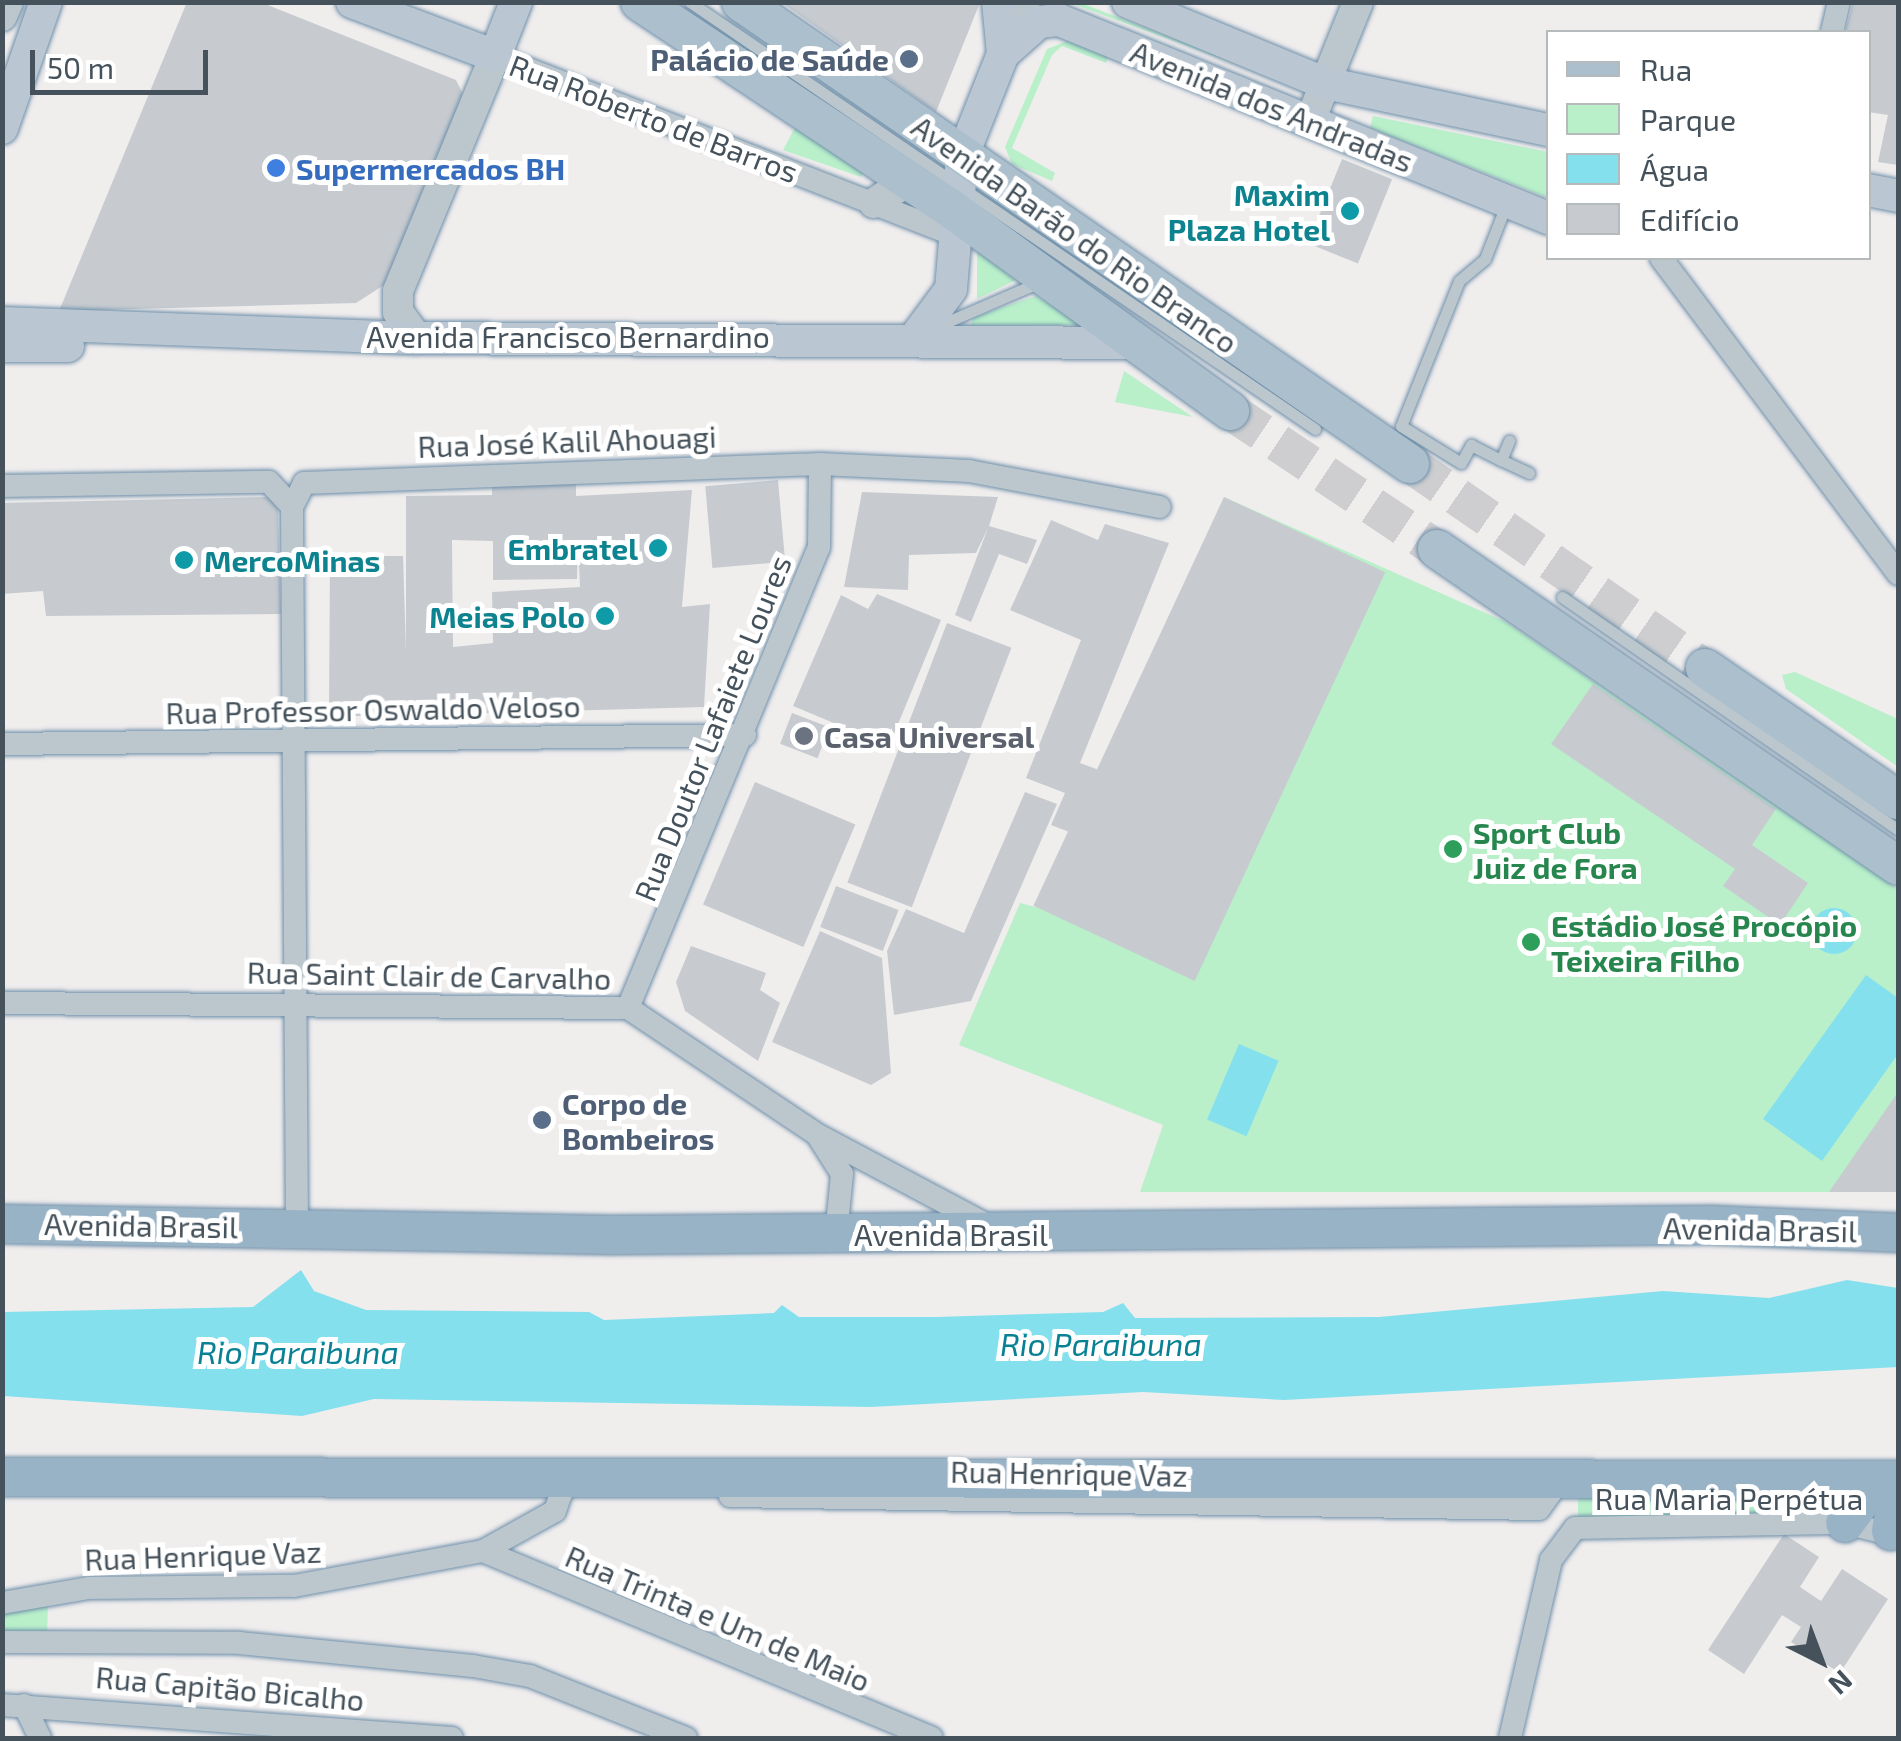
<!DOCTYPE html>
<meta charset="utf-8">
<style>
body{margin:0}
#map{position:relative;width:1901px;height:1741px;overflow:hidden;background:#f0eded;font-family:"Exo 2",sans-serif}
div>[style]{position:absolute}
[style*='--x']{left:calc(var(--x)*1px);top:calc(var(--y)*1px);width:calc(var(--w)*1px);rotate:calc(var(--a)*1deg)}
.green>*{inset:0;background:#b9f0ca;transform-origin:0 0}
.water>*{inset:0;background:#85e0ee;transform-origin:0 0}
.round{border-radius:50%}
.building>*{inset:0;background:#c7cbd0;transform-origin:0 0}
.primary-tunnel>*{height:38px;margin-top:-19px;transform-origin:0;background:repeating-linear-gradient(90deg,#ceced0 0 38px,transparent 0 57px)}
.roads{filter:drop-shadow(0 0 2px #6e8faa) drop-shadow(0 0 2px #6e8faa)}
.service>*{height:11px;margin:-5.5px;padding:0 5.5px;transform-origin:5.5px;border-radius:5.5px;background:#bbc6cd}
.minor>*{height:22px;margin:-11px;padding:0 11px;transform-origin:11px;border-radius:11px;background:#bbc6cd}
.tertiary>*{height:30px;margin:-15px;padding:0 15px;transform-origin:15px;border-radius:15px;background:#bbc6cd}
.secondary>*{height:32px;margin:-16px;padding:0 16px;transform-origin:16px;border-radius:16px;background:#bac7d2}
.primary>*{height:38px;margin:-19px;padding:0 19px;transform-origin:19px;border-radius:19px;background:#acbfcd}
.trunk>*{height:38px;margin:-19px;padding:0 19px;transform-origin:19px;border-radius:19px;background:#98b2c6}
.dots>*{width:28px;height:28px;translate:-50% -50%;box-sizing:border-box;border:5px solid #fff;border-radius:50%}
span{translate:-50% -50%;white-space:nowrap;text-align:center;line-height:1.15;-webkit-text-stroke:10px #fff;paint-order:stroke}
.service-label{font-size:30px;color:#4e5e75;font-weight:700}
.right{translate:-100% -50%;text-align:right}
.left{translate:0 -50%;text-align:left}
.street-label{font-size:30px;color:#45525b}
.shop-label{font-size:30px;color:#366cbe;font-weight:700}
.culture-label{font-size:30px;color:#0d838f;font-weight:700}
.worship-label{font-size:30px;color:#5b616d;font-weight:700}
.leisure-label{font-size:30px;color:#27864d;font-weight:700}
.water-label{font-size:32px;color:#098194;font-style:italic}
.frame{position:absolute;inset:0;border:5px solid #45525b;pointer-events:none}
.legend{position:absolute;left:1546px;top:30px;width:325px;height:230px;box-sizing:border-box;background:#fff;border:2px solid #b5babd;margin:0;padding:12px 18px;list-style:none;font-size:30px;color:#45525b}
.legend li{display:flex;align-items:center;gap:20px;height:50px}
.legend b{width:50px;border:2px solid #b5babd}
.north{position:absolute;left:1771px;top:1611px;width:100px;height:100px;-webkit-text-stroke:8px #fff;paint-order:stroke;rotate:138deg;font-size:28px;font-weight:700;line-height:40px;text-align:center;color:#45525b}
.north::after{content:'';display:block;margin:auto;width:35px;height:45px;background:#45525b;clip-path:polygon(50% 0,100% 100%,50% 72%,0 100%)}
.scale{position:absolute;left:30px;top:50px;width:178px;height:45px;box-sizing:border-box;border:5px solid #45525b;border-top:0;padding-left:12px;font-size:30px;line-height:35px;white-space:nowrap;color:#45525b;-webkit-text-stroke:8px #fff;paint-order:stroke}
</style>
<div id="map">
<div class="green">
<div style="clip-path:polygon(1081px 3px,1304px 89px,1076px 5px)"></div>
<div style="clip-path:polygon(1072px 39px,1110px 53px,1106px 63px,1062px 46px,1052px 55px,1012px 148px,1055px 173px,1052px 181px,1012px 164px,1005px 147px,1047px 49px)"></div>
<div style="clip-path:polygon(1373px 116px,1548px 152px,1548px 198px,1370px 128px)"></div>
<div style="clip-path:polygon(798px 122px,867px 168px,861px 177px,783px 150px)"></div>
<div style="clip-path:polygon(977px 251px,1016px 280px,977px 299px)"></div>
<div style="clip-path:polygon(1036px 296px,1083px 325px,970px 326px,974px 317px)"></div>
<div style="clip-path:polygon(1124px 371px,1193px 417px,1115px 402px)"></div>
<div style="clip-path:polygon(1224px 497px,1506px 622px,1898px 889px,1898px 1192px,1140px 1192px,1163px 1125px,959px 1045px,1020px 903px,1043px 909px)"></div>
<div style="clip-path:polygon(1795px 672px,1898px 719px,1898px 767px,1786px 689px,1782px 675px)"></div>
<div style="left:1578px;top:1480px;width:266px;height:48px"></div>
<div style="clip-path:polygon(48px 1600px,47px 1639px,3px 1637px,3px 1609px)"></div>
</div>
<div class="water">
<div class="round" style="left:1811px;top:908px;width:46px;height:46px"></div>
<div style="clip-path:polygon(1866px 975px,1898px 998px,1898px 1054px,1822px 1161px,1763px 1119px)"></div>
<div style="left:1239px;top:1044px;width:43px;height:82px;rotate:23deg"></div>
<div style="clip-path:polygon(301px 1270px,314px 1291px,366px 1310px,589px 1312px,604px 1320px,774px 1313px,782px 1305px,799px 1317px,936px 1317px,1103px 1312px,1123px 1303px,1135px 1318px,1379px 1317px,1663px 1291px,1769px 1298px,1847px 1280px,1898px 1288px,1898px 1367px,1284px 1400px,1143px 1392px,871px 1407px,374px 1399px,302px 1416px,3px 1396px,3px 1312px,253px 1307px)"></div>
</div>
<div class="building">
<div style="clip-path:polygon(187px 2px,260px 2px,456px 80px,463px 94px,384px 285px,356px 303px,59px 311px)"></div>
<div style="clip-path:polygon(781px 2px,971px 2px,979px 5px,936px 112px)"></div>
<div style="clip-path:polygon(1853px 2px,1898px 2px,1898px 165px,1878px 162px,1888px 115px,1868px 112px,1868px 32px,1845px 32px)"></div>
<div style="left:1342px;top:159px;width:54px;height:91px;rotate:22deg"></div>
<div style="clip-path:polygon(evenodd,576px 479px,576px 496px,692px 490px,682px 607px,710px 604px,704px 707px,382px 716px,339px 716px,329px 706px,330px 556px,403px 556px,406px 651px,406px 496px,492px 495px,492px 480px,576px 479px,452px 540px,493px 541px,493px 580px,577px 579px,578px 542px,580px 587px,492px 592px,493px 643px,453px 647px,452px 540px)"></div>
<div style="left:778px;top:480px;width:82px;height:73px;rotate:85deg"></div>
<div style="clip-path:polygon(862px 492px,998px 497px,989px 526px,1037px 540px,1027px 564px,999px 554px,971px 622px,955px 615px,988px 528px,976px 553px,909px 555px,908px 590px,844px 587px)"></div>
<div style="clip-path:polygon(269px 497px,278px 509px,281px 614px,46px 616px,43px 591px,2px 594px,2px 503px)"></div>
<div style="left:1224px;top:497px;width:178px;height:451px;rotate:25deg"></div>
<div style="clip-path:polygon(1051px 520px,1098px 540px,1105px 524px,1169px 543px,1080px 763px,1099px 770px,1072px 833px,1051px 825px,1065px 793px,1026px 778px,1081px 640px,1010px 610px)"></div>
<div style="clip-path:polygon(877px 594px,941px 620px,889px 746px,793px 706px,841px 595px,868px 609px)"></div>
<div style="left:947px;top:623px;width:69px;height:278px;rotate:21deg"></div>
<div style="clip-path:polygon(1593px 684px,1776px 809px,1752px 845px,1808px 883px,1780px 925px,1723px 886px,1735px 869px,1551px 744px)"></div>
<div style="left:792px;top:713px;width:40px;height:33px;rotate:21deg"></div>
<div style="left:755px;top:782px;width:109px;height:133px;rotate:23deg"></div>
<div style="clip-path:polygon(1025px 792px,1057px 804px,971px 1001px,894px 1015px,887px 951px,906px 909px,964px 933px)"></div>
<div style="left:836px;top:886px;width:67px;height:44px;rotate:21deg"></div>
<div style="clip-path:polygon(820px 931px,882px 958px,891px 1073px,871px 1085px,772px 1042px)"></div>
<div style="clip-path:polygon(691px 946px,766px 973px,760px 990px,780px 1003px,758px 1061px,685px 1011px,676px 982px)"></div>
<div style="clip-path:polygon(1898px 1092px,1898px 1192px,1829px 1192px)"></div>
<div style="clip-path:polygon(1784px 1534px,1819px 1557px,1800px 1587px,1821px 1601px,1842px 1569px,1888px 1599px,1840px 1673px,1791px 1642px,1801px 1627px,1782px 1615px,1744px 1674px,1708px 1650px)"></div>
</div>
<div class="primary-tunnel">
<div style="--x:1230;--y:411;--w:249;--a:33.7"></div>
<div style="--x:1410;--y:464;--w:359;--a:34.7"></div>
</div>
<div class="roads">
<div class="service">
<div style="--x:690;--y:2;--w:757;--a:34.34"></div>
<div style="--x:1506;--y:205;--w:58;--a:111.3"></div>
<div style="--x:1485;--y:259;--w:34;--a:140"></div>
<div style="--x:1459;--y:281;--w:156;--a:111.8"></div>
<div style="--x:1401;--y:426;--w:70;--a:31.7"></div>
<div style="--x:1461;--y:463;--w:21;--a:-61"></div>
<div style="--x:1471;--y:445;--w:34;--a:27"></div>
<div style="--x:1501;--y:460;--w:21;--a:-67"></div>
<div style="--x:933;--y:328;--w:116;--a:-23.3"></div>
<div style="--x:1501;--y:460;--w:31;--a:25"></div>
<div style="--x:1562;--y:597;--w:409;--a:34.7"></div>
</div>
<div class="minor">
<div style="--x:1832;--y:32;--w:31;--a:-77"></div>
<div style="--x:495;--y:56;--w:496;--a:21.3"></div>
<div style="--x:1661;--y:258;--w:395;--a:53.1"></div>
<div style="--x:2;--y:486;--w:267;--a:-0.9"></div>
<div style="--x:269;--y:482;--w:34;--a:47"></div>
<div style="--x:2;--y:744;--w:743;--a:-0.69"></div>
<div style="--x:2;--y:1003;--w:626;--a:0.46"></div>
<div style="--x:628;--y:1008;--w:226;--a:33.8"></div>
<div style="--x:816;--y:1134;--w:196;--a:28"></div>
<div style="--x:628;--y:1008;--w:499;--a:-67.5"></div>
<div style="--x:819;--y:547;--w:83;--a:-89.3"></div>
<div style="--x:818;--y:1136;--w:45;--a:57.7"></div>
<div style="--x:842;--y:1174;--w:61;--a:95.6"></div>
<div style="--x:297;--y:1226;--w:719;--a:-90.4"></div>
<div style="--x:292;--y:507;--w:27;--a:-63"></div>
<div style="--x:304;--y:483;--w:516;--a:-2.11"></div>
<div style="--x:820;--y:464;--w:149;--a:2.7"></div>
<div style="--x:969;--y:471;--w:194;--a:10.7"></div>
<div style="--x:730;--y:1496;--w:809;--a:0.92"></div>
<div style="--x:1539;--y:1509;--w:36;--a:-54"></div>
<div style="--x:483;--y:1551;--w:486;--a:22.6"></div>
<div style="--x:2;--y:1603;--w:88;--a:-9.8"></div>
<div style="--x:89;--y:1588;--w:205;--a:-0.6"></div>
<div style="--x:294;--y:1586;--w:192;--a:-10.5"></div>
<div style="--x:483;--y:1551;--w:82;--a:-29.1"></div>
<div style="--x:555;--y:1511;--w:18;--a:-71"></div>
<div style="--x:561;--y:1494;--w:23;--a:-130"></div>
<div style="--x:2;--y:1642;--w:237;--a:0.2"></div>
<div style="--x:239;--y:1643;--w:235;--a:5.6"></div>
<div style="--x:473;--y:1666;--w:58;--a:10"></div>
<div style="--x:530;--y:1676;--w:168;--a:21.7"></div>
<div style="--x:2;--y:1705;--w:451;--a:4.2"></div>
<div style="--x:24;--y:1705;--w:37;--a:64"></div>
<div style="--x:1510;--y:1738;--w:183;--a:-77"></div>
<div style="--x:1551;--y:1560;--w:40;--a:-53"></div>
<div style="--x:1575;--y:1528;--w:270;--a:-1.1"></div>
<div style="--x:1845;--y:1523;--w:55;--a:13.8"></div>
</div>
<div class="tertiary">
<div style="--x:2;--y:16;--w:15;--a:-67"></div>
<div style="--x:1003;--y:54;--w:56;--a:-67.1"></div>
<div style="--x:1310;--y:121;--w:128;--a:-68"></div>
<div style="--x:874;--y:203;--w:27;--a:-33"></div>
<div style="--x:897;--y:188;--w:20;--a:-108"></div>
<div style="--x:417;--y:338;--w:32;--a:-126"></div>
<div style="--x:398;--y:312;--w:21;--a:-90"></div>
<div style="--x:398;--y:291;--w:254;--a:-67.6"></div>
</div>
<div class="secondary">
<div style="--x:352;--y:2;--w:153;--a:20.7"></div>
<div style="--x:495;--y:56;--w:58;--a:-68.7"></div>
<div style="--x:998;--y:2;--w:52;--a:84.5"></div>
<div style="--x:1128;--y:2;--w:213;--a:22.4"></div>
<div style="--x:1325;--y:83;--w:228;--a:11.9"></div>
<div style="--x:2;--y:128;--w:133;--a:-70.8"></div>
<div style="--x:1868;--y:190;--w:31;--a:11"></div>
<div style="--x:2;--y:323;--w:415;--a:2.1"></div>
<div style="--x:417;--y:338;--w:717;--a:0.4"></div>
<div style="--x:917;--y:335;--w:57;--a:-53.5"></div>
<div style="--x:951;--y:289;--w:132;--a:-85.2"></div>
<div style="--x:962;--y:157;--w:111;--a:-68.3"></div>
<div style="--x:1003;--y:54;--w:48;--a:-41.6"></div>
<div style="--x:1039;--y:22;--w:20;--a:-6"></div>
<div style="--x:1059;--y:20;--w:528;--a:22.04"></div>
<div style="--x:2;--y:346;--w:66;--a:0"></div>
</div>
<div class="primary">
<div style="--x:640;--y:2;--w:377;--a:33.6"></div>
<div style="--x:954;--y:211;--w:341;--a:35.9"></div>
<div style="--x:741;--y:2;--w:813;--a:34.63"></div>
<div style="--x:1437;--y:549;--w:559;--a:34.51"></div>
<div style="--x:1705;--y:668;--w:234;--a:34.4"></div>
</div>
<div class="trunk">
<div style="--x:2;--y:1224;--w:609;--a:1.03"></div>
<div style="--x:611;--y:1235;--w:1100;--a:-0.52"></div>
<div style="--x:1711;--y:1225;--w:187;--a:2.4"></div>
<div style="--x:2;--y:1477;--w:1896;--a:0.09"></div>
<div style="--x:1844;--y:1480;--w:26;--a:40"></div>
<div style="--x:1864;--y:1497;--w:32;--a:126"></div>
<div style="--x:1891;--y:1531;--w:40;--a:-80"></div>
</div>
</div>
<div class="dots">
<div style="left:909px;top:59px;background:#5c6f8a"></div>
<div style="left:276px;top:168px;background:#3f7fe0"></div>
<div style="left:1350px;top:211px;background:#0f9aa8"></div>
<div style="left:658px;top:548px;background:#0f9aa8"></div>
<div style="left:184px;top:560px;background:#0f9aa8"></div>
<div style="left:605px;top:616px;background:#0f9aa8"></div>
<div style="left:804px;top:736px;background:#6b7280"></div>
<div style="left:1453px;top:849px;background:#2e9e5b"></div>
<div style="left:1531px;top:942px;background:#2e9e5b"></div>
<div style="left:542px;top:1120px;background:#5c6f8a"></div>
</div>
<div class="service-label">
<span class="right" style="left:889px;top:59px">Palácio de Saúde</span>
<span class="left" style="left:562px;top:1120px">Corpo de<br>Bombeiros</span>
</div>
<div class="street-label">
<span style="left:1272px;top:106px;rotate:22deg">Avenida dos Andradas</span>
<span style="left:654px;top:118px;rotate:21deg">Rua Roberto de Barros</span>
<span style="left:1075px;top:234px;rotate:35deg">Avenida Barão do Rio Branco</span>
<span style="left:568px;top:336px">Avenida Francisco Bernardino</span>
<span style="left:567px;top:441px;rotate:-2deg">Rua José Kalil Ahouagi</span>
<span style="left:373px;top:709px;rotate:-1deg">Rua Professor Oswaldo Veloso</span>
<span style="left:712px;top:728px;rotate:-68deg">Rua Doutor Lafaiete Loures</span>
<span style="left:429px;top:975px;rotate:1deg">Rua Saint Clair de Carvalho</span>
<span style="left:141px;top:1225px;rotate:1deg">Avenida Brasil</span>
<span style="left:1760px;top:1229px;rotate:1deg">Avenida Brasil</span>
<span style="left:951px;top:1234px">Avenida Brasil</span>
<span style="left:1069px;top:1473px;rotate:1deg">Rua Henrique Vaz</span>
<span style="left:1729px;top:1498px">Rua Maria Perpétua</span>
<span style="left:203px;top:1555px;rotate:-2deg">Rua Henrique Vaz</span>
<span style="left:718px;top:1618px;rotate:23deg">Rua Trinta e Um de Maio</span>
<span style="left:230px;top:1688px;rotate:5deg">Rua Capitão Bicalho</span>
</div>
<div class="shop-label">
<span class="left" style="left:296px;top:168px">Supermercados BH</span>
</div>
<div class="culture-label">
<span class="right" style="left:1330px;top:211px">Maxim<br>Plaza Hotel</span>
<span class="right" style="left:638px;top:548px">Embratel</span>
<span class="left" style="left:204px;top:560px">MercoMinas</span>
<span class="right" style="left:585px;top:616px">Meias Polo</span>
</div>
<div class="worship-label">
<span class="left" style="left:824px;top:736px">Casa Universal</span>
</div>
<div class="leisure-label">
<span class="left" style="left:1473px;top:849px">Sport Club<br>Juiz de Fora</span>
<span class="left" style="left:1551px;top:942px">Estádio José Procópio<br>Teixeira Filho</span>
</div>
<div class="water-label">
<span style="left:1101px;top:1343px">Rio Paraibuna</span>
<span style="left:298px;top:1351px">Rio Paraibuna</span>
</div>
<div class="frame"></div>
<ul class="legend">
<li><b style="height:12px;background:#acbfcd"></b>Rua</li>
<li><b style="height:28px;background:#b9f0ca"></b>Parque</li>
<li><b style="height:28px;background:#85e0ee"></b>Água</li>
<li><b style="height:28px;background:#c7cbd0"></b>Edifício</li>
</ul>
<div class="north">N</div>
<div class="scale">50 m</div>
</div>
